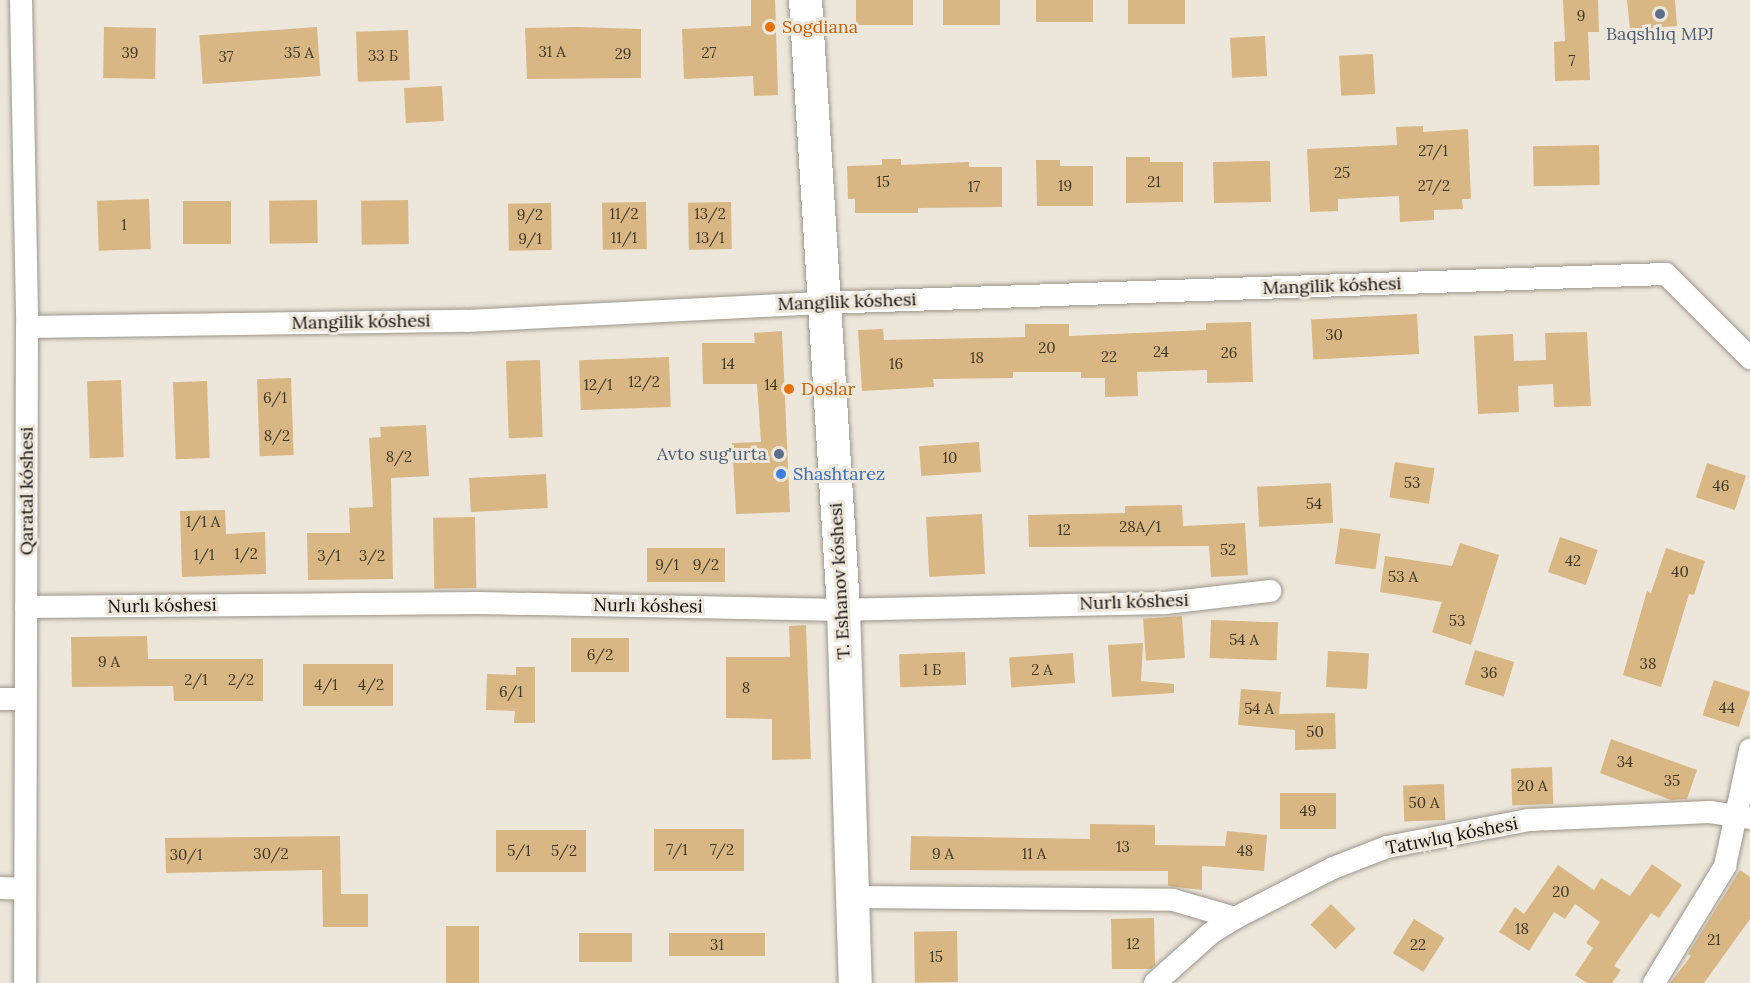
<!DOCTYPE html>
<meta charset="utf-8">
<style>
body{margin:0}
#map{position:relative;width:1750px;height:983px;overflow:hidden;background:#ede6db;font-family:Lora,serif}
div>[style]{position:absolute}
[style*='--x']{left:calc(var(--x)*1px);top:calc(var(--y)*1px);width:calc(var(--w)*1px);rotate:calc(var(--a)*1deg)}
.building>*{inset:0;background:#d8b784;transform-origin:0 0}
.roads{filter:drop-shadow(0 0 2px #9c968c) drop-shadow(0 0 2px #9c968c)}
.street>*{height:22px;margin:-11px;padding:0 11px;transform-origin:11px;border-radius:11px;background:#fff}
.secondary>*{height:33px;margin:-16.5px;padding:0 16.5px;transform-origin:16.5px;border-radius:16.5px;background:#fff}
.dots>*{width:16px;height:16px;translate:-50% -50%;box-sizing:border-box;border:3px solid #ede6db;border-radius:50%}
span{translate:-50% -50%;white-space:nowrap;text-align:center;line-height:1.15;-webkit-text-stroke:6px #ede6db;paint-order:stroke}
.number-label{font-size:15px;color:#403727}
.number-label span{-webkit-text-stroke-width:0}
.food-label{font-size:18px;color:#c56008}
.left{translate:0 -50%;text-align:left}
.service-label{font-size:18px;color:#4e5e75}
.right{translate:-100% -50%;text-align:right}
.street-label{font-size:18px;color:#0e0c08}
.shop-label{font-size:18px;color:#366cbe}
</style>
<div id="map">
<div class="building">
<div style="clip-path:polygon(751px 0,775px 0,778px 95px,754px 96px,753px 76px,684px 79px,682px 29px,751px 26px)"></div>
<div style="left:856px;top:0;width:57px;height:25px"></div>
<div style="left:943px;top:0;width:57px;height:25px"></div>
<div style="left:1036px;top:0;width:57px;height:22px"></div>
<div style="left:1128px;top:0;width:57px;height:24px"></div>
<div style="clip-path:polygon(1563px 0,1598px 0,1599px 32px,1588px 32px,1590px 80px,1555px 81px,1554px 42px,1565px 41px)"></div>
<div style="clip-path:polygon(1627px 0,1675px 0,1677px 26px,1630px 30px)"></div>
<div style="left:104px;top:27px;width:52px;height:51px;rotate:1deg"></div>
<div style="left:317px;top:27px;width:49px;height:118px;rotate:86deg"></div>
<div style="clip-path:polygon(577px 27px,641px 29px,641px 78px,527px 79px,525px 28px)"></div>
<div style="left:408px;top:30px;width:50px;height:52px;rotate:88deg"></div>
<div style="left:1265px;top:36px;width:40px;height:35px;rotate:87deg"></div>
<div style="left:1373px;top:54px;width:40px;height:34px;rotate:87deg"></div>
<div style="left:442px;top:86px;width:35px;height:38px;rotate:87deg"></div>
<div style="clip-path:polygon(1423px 126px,1423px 132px,1468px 129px,1471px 199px,1462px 199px,1463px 209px,1434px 210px,1434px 220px,1400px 222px,1399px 196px,1338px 199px,1338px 211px,1310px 212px,1307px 149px,1397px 145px,1396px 127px)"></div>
<div style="left:1599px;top:145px;width:40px;height:66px;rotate:89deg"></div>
<div style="clip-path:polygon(1126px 157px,1150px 157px,1150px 162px,1183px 162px,1183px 202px,1126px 203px)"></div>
<div style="clip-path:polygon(882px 159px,901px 159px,901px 165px,969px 162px,969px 167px,1002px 167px,1002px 207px,918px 208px,918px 213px,855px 213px,855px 199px,848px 199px,847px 166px,882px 165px)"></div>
<div style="clip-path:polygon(1036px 160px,1060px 160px,1060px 166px,1093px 166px,1093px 206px,1037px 206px)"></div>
<div style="clip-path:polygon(1257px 161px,1270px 161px,1271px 202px,1214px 203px,1213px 162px)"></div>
<div style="left:149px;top:199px;width:50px;height:52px;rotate:88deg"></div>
<div style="left:317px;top:200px;width:43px;height:48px;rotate:89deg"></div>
<div style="left:408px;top:200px;width:44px;height:47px;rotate:89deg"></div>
<div style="left:183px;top:201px;width:48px;height:43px"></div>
<div style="left:646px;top:202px;width:47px;height:44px;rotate:89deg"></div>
<div style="left:731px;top:202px;width:47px;height:43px;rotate:89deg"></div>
<div style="left:551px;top:203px;width:47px;height:43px;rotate:89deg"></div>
<div style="left:1417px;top:314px;width:40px;height:106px;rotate:87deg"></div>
<div style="clip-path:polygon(1251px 322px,1253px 382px,1207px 383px,1207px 370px,1137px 372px,1138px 396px,1105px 397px,1105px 378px,1081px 378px,1081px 372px,1013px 372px,1013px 378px,933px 379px,934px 387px,862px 391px,858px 330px,883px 329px,884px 340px,1025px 337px,1025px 324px,1069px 324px,1069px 336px,1206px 330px,1206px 323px)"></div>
<div style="clip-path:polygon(782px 331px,790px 512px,736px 514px,732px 443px,761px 442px,757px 384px,703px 384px,702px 343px,755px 343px,754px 333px)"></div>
<div style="clip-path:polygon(1587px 332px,1591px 406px,1554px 407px,1553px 384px,1518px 386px,1519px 412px,1478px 414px,1474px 336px,1513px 334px,1514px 361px,1546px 360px,1545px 333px)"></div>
<div style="left:669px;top:357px;width:50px;height:90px;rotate:88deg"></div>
<div style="left:540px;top:360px;width:77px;height:34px;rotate:88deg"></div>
<div style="left:291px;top:378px;width:77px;height:34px;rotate:88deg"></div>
<div style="left:121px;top:380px;width:77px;height:34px;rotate:88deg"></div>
<div style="left:207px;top:381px;width:77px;height:34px;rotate:88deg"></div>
<div style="clip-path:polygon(426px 425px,429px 476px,391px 478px,393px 579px,308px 580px,307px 533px,350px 533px,349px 508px,373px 507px,369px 438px,381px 437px,380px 427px)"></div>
<div style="left:979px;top:442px;width:30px;height:60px;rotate:86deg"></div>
<div style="left:1395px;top:462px;width:40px;height:36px;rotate:9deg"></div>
<div style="left:1707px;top:463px;width:41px;height:36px;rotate:18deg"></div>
<div style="left:546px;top:474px;width:34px;height:77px;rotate:87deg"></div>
<div style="left:1331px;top:483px;width:40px;height:74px;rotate:87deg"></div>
<div style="clip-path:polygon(1182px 505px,1183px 526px,1245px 523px,1248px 575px,1211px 577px,1209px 546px,1029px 547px,1028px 515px,1125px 513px,1125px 506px)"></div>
<div style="clip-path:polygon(225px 510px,226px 534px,265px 532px,266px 574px,182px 577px,180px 511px)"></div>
<div style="left:982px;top:514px;width:60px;height:56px;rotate:87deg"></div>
<div style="left:475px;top:517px;width:71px;height:42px;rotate:89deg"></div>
<div style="left:1340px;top:528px;width:41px;height:36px;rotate:8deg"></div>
<div style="left:1560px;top:537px;width:40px;height:37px;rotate:19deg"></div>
<div style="clip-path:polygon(1460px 543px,1499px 555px,1471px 645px,1432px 632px,1442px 602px,1380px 592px,1385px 556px,1452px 566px)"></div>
<div style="left:725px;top:548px;width:34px;height:78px;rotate:90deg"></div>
<div style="clip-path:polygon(1666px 548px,1705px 561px,1694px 595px,1689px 594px,1661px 687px,1623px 675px,1647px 591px,1651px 593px)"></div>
<div style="left:1182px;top:616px;width:42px;height:39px;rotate:86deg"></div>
<div style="left:1211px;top:620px;width:67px;height:38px;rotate:2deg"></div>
<div style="clip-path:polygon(806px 625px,811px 759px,772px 760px,772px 719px,726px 718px,726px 657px,790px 657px,789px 626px)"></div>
<div style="clip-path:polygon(147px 636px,148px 659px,263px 659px,263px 701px,174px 701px,173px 686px,72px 687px,71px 637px)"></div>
<div style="left:571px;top:638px;width:58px;height:34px"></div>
<div style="clip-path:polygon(1143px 643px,1141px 681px,1174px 684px,1174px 693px,1112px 697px,1108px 645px)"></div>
<div style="left:1475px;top:650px;width:41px;height:36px;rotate:17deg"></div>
<div style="left:1328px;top:651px;width:41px;height:36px;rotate:3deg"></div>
<div style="left:965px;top:652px;width:33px;height:66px;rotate:88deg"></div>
<div style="left:1073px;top:653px;width:30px;height:64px;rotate:86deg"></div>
<div style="left:303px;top:664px;width:90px;height:42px"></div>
<div style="clip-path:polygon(516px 667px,535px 667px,535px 723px,514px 723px,515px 711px,486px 710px,487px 674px,516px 675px)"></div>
<div style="left:1714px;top:680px;width:38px;height:37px;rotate:18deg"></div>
<div style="clip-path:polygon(1241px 689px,1281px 692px,1279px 714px,1335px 713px,1336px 749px,1295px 750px,1295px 730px,1238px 725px)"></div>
<div style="clip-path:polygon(1611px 739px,1697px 770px,1687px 799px,1671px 800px,1600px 773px)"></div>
<div style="left:1552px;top:767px;width:37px;height:41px;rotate:88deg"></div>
<div style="left:1444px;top:784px;width:36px;height:41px;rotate:88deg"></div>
<div style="left:1280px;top:793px;width:56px;height:36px"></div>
<div style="clip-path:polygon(1090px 824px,1155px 825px,1155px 845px,1225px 846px,1227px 831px,1267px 835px,1264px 871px,1202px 866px,1202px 890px,1168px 886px,1168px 871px,910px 870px,911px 836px,1090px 839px)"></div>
<div style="left:654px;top:829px;width:90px;height:42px"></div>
<div style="left:496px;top:830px;width:90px;height:42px"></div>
<div style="clip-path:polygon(340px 836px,341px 894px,368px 894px,368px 927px,323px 927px,322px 870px,166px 873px,165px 838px)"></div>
<div style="clip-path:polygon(1652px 864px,1682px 885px,1659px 918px,1651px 913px,1614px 966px,1621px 970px,1612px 983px,1587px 983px,1575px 975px,1593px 948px,1586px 943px,1600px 922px,1575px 904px,1565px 919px,1554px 912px,1529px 951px,1499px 932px,1515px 907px,1524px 914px,1558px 865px,1594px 890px,1601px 878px,1630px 896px)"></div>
<div style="clip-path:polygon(1740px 870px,1750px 877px,1750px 919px,1704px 983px,1670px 983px,1691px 956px,1688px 954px)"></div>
<div style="left:1331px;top:904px;width:35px;height:29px;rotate:45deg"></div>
<div style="clip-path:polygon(1154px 918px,1155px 965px,1151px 969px,1112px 969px,1111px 919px)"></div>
<div style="left:1414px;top:919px;width:36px;height:40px;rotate:32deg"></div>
<div style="left:446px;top:926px;width:33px;height:57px"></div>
<div style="left:957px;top:931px;width:51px;height:43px;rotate:89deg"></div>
<div style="left:579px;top:933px;width:53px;height:29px"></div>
<div style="left:765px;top:933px;width:23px;height:96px;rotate:90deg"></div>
</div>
<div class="roads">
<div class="street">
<div style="--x:21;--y:0;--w:327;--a:88.9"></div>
<div style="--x:27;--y:327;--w:656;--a:90.17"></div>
<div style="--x:27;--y:327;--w:440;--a:-0.8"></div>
<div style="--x:467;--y:321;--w:355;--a:-2.9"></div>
<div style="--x:822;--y:303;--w:844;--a:-1.97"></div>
<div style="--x:1666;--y:274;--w:119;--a:45"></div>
<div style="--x:26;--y:607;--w:453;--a:-0.5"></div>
<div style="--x:479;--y:603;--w:352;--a:1.1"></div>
<div style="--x:831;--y:610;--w:335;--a:-1.2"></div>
<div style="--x:1166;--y:603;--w:105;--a:-6.6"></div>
<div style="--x:0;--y:699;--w:25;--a:0"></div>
<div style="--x:0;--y:888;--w:24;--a:2"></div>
<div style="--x:854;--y:897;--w:319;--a:0.5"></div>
<div style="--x:1173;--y:900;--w:65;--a:16.2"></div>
<div style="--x:1155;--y:983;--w:75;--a:-41.8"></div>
<div style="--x:1211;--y:933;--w:28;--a:-32"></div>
<div style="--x:1235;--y:918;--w:110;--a:-27"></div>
<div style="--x:1333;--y:868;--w:58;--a:-21.3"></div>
<div style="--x:1387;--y:847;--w:145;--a:-10.8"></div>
<div style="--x:1529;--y:820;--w:181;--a:-2.5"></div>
<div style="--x:1710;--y:812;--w:40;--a:8.5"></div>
<div style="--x:1654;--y:983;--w:137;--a:-58.7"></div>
<div style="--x:1725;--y:866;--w:119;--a:-77.8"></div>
</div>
<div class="secondary">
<div style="--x:805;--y:0;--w:609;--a:86.42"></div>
<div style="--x:843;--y:608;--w:375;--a:88.2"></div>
</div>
</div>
<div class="dots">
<div style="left:1660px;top:14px;background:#5c6f8a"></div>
<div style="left:770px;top:27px;background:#e8710a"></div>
<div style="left:789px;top:389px;background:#e8710a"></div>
<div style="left:779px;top:454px;background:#5c6f8a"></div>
<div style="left:781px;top:474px;background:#3f7fe0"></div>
</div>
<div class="number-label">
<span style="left:1581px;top:16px">9</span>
<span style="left:552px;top:52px">31 А</span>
<span style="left:130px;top:53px">39</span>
<span style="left:299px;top:53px">35 А</span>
<span style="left:709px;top:53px">27</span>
<span style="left:623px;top:54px">29</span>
<span style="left:383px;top:56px">33 Б</span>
<span style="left:226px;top:57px">37</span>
<span style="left:1572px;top:61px">7</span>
<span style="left:1433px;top:151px">27/1</span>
<span style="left:1342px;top:173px">25</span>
<span style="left:883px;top:182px">15</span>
<span style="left:1154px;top:182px">21</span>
<span style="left:1065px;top:186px">19</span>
<span style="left:1434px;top:186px">27/2</span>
<span style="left:974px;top:187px">17</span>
<span style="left:624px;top:214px">11/2</span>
<span style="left:710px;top:214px">13/2</span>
<span style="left:530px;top:215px">9/2</span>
<span style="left:124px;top:225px">1</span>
<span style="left:624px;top:238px">11/1</span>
<span style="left:710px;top:238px">13/1</span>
<span style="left:530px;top:239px">9/1</span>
<span style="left:1334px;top:335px">30</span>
<span style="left:1047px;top:348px">20</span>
<span style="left:1161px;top:352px">24</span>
<span style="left:1229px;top:353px">26</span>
<span style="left:1109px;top:357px">22</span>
<span style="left:977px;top:358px">18</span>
<span style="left:728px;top:364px">14</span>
<span style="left:896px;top:364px">16</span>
<span style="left:644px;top:382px">12/2</span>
<span style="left:598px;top:385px">12/1</span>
<span style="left:771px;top:385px">14</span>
<span style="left:275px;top:398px">6/1</span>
<span style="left:277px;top:436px">8/2</span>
<span style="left:399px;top:457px">8/2</span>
<span style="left:950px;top:458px">10</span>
<span style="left:1412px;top:483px">53</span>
<span style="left:1721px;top:486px">46</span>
<span style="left:1314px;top:504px">54</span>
<span style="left:203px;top:522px">1/1 А</span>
<span style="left:1140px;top:527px">28А/1</span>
<span style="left:1064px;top:530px">12</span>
<span style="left:1228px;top:550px">52</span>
<span style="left:246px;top:554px">1/2</span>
<span style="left:204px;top:555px">1/1</span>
<span style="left:329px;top:556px">3/1</span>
<span style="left:372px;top:556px">3/2</span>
<span style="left:1573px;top:561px">42</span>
<span style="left:667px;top:565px">9/1</span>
<span style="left:706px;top:565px">9/2</span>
<span style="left:1680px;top:572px">40</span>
<span style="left:1403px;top:577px">53 А</span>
<span style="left:1457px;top:621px">53</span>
<span style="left:1244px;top:640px">54 А</span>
<span style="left:600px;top:655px">6/2</span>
<span style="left:109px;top:662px">9 А</span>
<span style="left:1648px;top:664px">38</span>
<span style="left:932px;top:670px">1 Б</span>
<span style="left:1042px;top:670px">2 А</span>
<span style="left:1489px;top:673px">36</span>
<span style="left:196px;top:680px">2/1</span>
<span style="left:241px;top:680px">2/2</span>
<span style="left:326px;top:685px">4/1</span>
<span style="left:371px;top:685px">4/2</span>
<span style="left:746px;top:688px">8</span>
<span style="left:511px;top:692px">6/1</span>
<span style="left:1727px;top:708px">44</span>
<span style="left:1259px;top:709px">54 А</span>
<span style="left:1315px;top:732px">50</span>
<span style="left:1625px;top:762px">34</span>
<span style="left:1672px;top:781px">35</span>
<span style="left:1532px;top:786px">20 А</span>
<span style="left:1424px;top:803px">50 А</span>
<span style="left:1308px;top:811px">49</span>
<span style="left:1123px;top:847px">13</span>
<span style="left:677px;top:850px">7/1</span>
<span style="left:722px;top:850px">7/2</span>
<span style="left:519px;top:851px">5/1</span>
<span style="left:564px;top:851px">5/2</span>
<span style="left:1245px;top:851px">48</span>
<span style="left:271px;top:854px">30/2</span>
<span style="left:943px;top:854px">9 А</span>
<span style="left:1034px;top:854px">11 А</span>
<span style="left:186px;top:855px">30/1</span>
<span style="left:1561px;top:892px">20</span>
<span style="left:1522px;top:929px">18</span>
<span style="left:1714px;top:940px">21</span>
<span style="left:1133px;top:944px">12</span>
<span style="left:717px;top:945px">31</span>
<span style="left:1418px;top:945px">22</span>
<span style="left:936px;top:957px">15</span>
</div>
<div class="food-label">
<span class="left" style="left:782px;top:27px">Sogdiana</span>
<span class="left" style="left:801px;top:389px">Doslar</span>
</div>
<div class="service-label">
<span style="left:1660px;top:34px">Baqshlıq MPJ</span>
<span class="right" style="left:767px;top:454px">Avto sug'urta</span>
</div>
<div class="street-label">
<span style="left:1332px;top:286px;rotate:-2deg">Mangilik kóshesi</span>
<span style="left:847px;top:302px;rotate:-2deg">Mangilik kóshesi</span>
<span style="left:361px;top:322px;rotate:-1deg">Mangilik kóshesi</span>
<span style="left:27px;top:491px;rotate:-90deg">Qaratal kóshesi</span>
<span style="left:840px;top:581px;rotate:-93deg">T. Eshanov kóshesi</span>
<span style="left:1134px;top:602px;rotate:-2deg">Nurlı kóshesi</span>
<span style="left:162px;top:606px;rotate:-1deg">Nurlı kóshesi</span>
<span style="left:648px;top:606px;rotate:1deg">Nurlı kóshesi</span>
<span style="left:1452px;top:836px;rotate:-11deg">Tatıwlıq kóshesi</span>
</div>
<div class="shop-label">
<span class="left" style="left:793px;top:474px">Shashtarez</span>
</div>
</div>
